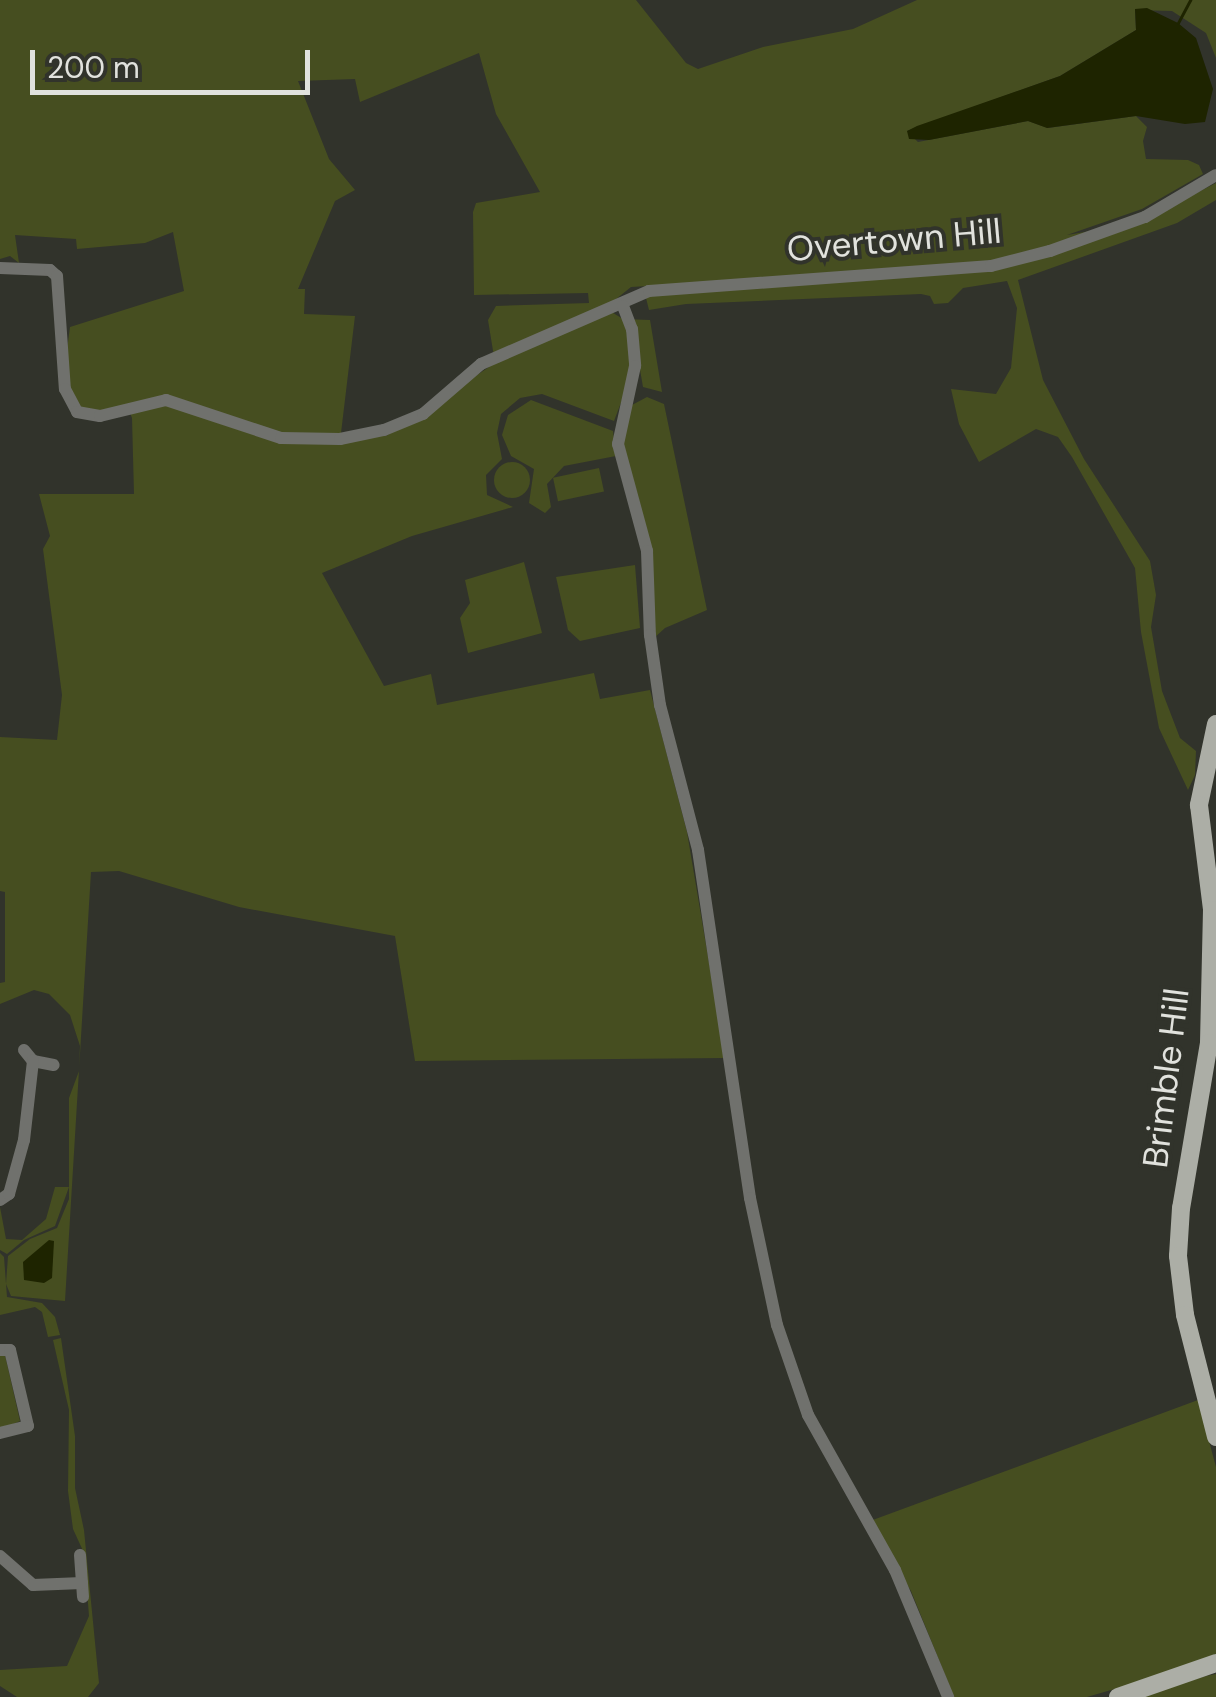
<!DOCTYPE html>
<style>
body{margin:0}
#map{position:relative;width:1216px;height:1697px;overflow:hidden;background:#31332b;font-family:"DM Sans",sans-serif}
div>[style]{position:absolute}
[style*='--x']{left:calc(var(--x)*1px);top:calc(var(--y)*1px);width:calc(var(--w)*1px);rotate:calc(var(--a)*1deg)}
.green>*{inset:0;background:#464e20;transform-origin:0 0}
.round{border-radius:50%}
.water>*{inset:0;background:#1e2400}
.stream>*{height:2.5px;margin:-1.25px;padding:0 1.25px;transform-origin:1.25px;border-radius:1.25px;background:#1e2400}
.minor>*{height:12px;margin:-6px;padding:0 6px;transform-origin:6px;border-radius:6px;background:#70716d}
.major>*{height:18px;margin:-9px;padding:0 9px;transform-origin:9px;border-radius:9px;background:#acaea6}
span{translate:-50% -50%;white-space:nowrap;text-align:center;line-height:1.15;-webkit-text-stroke:8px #31332b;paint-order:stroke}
.street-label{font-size:35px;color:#e1e2dd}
.scale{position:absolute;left:30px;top:50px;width:280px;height:45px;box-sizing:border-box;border:5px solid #e1e2dd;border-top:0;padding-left:12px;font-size:30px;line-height:35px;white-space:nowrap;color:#e1e2dd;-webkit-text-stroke:8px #31332b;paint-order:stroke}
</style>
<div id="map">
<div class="green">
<div style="clip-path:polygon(evenodd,0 0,636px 0,686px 63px,698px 69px,763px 47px,853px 29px,917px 0,1216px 0,1216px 58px,1206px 33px,1172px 11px,1135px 10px,1136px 30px,1060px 76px,907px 131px,918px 142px,1028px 121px,1048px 128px,1136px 116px,1147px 127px,1143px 141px,1146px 159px,1188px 160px,1199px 165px,1203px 174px,1142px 209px,1067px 235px,1138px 223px,1216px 183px,1216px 200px,1177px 223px,1018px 280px,1043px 380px,1084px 459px,1150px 561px,1156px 595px,1151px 627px,1162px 691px,1180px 738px,1196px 751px,1195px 775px,1188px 790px,1159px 728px,1141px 632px,1135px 568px,1072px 457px,1058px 437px,1036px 429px,979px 462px,959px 424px,951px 389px,996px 394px,1011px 368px,1017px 308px,1007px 281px,963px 288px,948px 303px,934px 304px,930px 296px,921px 294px,686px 304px,649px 310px,646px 298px,665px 285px,631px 287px,605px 308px,623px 319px,650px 320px,662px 392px,643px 387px,638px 358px,614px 421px,542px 394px,520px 398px,501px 414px,497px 433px,502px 459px,486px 475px,487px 495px,513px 507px,412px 536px,322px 573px,384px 686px,431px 674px,437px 705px,594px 673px,600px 699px,650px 690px,687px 832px,725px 1058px,415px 1061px,395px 936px,239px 907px,119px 871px,91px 872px,65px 1301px,11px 1296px,6px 1284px,8px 1256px,30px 1239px,57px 1228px,69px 1199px,69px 1098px,79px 1071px,80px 1046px,70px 1015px,49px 994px,34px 990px,0 1004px,0 983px,5px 982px,5px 892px,0 891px,0 737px,57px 740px,62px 695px,43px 549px,50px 536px,39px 494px,134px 494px,132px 418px,130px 413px,89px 413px,70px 399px,66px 357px,70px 327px,184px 291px,173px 232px,145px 243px,77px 249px,76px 239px,15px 235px,19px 263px,10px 256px,0 259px,0 0,479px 53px,496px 114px,540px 192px,476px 203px,473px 212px,474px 295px,588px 293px,589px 303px,496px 306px,488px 320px,495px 363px,386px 436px,341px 433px,355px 316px,304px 314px,305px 289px,298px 289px,335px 201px,355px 190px,329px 159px,298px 81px,355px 79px,360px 102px,479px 53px)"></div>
<div style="clip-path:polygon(647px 397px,664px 404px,707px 610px,665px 628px,654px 638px,651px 564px,621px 438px,632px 405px)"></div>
<div style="clip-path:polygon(531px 400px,613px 431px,616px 456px,564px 466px,547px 484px,551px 507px,545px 513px,529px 503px,534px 469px,511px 456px,502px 435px,508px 415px)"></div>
<div class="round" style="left:494px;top:462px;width:36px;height:36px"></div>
<div style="left:599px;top:468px;width:24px;height:47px;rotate:78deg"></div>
<div style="clip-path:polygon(524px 562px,542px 633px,468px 653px,460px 618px,470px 603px,465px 580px)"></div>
<div style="clip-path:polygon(635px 565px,640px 628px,580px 641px,568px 630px,556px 577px)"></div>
<div style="clip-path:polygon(55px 1187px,69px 1187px,55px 1226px,24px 1240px,7px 1254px,0 1250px,0 1207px,6px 1239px,22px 1240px,46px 1219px)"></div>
<div style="clip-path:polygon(0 1253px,4px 1257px,7px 1297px,42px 1303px,55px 1317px,60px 1335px,48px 1337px,42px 1312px,35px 1307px,0 1315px)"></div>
<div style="clip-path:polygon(61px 1338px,75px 1436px,75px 1488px,84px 1530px,99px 1683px,88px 1697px,17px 1697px,0 1686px,0 1670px,67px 1666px,89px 1616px,84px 1553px,73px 1529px,68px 1491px,69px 1410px,53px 1340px)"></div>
<div style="clip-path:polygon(0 1354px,5px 1355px,20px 1421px,0 1430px)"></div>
<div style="clip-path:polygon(1198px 1400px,1216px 1467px,1216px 1654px,1180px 1670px,1087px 1697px,954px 1697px,911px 1591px,870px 1521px)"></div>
<div style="clip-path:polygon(1216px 1674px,1216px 1697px,1135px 1697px,1206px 1676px)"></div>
</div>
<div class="water">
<div style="clip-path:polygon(1147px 8px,1178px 23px,1196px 38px,1213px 89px,1205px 122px,1185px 124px,1136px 116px,1047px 128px,1028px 121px,929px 140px,909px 139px,907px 131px,917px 126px,1060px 76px,1136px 30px,1135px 9px)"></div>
<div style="clip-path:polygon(49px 1240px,54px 1241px,52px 1278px,44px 1283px,24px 1280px,23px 1262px)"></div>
</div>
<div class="stream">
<div style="--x:1178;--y:23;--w:26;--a:-62"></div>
</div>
<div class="minor">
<div style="--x:0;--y:268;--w:50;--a:2.3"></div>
<div style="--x:50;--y:270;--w:9;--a:41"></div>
<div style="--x:57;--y:276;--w:113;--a:86"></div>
<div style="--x:65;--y:389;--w:26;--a:62"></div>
<div style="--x:77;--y:412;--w:23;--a:10"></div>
<div style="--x:100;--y:416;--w:68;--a:-13.6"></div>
<div style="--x:166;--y:400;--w:121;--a:18.3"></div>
<div style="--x:281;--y:438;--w:59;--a:1"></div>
<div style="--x:340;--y:439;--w:45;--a:-11.6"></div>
<div style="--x:384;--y:430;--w:42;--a:-22.3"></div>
<div style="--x:423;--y:414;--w:77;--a:-40.8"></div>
<div style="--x:481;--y:364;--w:183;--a:-23.5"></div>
<div style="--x:649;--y:291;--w:343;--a:-4.2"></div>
<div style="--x:991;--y:266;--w:61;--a:-14.3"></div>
<div style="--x:1050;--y:251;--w:101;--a:-19.7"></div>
<div style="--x:1145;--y:217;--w:82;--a:-30.6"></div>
<div style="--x:623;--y:306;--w:25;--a:69"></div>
<div style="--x:632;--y:329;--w:37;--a:85"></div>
<div style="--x:635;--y:366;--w:80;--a:102.3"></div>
<div style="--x:618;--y:444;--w:111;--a:74.8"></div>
<div style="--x:647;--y:551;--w:84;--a:88"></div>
<div style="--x:650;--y:635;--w:71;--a:81.9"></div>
<div style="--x:660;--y:705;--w:150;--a:75.3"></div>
<div style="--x:698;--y:850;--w:352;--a:81.5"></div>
<div style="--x:750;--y:1198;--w:130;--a:78"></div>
<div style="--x:777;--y:1325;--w:95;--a:71"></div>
<div style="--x:808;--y:1415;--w:178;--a:60.7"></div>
<div style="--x:895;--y:1570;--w:138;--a:67.3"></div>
<div style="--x:24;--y:1050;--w:14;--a:51"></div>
<div style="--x:33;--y:1061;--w:21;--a:11"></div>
<div style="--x:0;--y:1200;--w:11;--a:-34"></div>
<div style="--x:9;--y:1194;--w:56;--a:-74.5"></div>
<div style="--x:24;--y:1140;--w:80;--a:-83.5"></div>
<div style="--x:0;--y:1350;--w:10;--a:0"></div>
<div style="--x:10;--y:1350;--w:78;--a:76.7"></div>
<div style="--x:28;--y:1426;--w:29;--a:166"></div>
<div style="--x:80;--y:1555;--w:42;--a:85.9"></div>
<div style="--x:0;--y:1556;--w:44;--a:41.3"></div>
<div style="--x:33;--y:1585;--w:49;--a:-2.3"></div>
</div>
<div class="major">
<div style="--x:1216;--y:724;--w:83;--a:101.9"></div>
<div style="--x:1199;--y:805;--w:106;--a:82.9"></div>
<div style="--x:1212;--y:910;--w:133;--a:91.3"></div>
<div style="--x:1209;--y:1043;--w:167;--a:99.6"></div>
<div style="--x:1181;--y:1208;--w:48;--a:93.6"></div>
<div style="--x:1178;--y:1256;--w:59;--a:83.2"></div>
<div style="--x:1185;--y:1315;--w:126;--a:75.7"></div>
<div style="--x:1118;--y:1697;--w:104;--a:-19.1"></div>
</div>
<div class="street-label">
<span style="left:894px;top:240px;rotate:-5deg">Overtown Hill</span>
<span style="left:1166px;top:1078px;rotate:-83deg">Brimble Hill</span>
</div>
<div class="scale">200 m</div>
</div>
